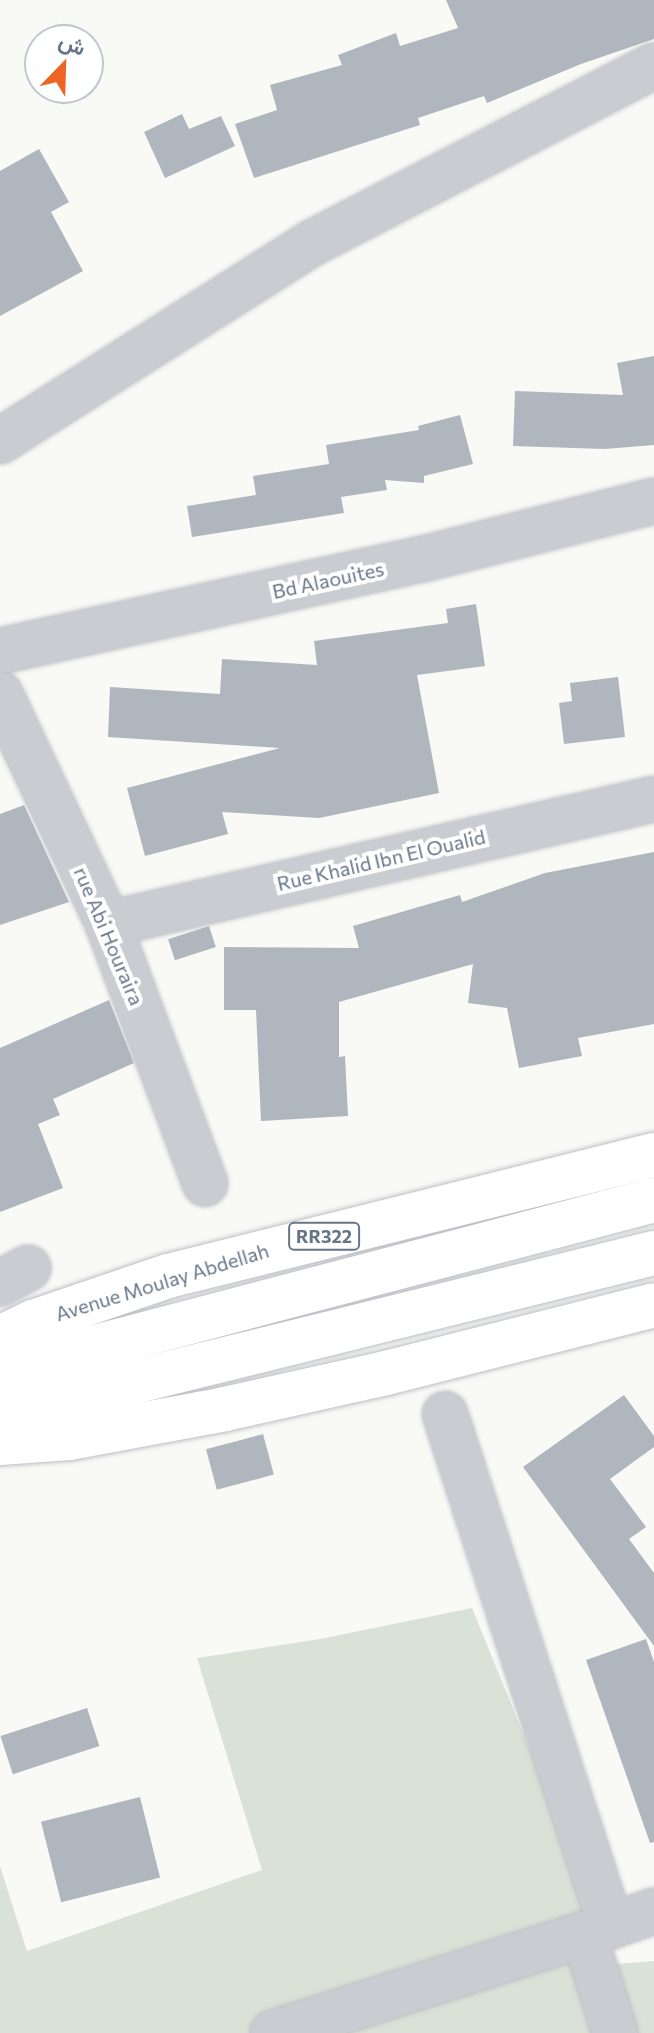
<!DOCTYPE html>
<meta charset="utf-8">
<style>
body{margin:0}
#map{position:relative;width:654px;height:2033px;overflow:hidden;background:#f9f9f6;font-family:Commissioner,Vazirmatn,sans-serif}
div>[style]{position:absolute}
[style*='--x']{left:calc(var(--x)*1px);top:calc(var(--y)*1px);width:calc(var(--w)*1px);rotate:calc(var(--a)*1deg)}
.green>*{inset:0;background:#dae1d7}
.building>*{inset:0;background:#afb6be;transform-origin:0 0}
.roads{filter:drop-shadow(0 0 2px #bcbfc4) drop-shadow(0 0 2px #bcbfc4)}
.minor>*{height:44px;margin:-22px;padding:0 22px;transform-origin:22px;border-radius:22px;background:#c9ccd0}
.major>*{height:44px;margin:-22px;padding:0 22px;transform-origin:22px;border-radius:22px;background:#fff}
span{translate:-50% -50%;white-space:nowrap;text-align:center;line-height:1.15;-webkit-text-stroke:8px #fff;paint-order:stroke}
.shield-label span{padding:2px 6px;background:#fff;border:2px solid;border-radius:6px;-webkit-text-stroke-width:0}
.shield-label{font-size:18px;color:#667689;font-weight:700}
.street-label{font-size:20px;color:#667689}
.north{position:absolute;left:24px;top:24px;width:80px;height:80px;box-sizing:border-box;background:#fff;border:2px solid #c2c8d0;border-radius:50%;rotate:23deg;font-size:22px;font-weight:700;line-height:32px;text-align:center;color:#667689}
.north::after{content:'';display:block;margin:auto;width:28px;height:36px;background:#ee6422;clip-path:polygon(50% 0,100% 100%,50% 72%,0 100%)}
</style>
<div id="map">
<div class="green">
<div style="clip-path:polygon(472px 1608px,617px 1964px,654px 1961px,654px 2033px,0 2033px,0 1866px,27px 1951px,262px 1870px,197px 1658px,320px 1639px)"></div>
</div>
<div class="building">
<div style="clip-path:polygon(446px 0,654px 0,654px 39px,581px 64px,487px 103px,484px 96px,418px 118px,420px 125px,254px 178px,235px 124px,277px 110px,270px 85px,342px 65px,338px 55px,396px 33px,400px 46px,458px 28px)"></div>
<div style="clip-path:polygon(182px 114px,189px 129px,221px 116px,235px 146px,165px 178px,144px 132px)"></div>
<div style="clip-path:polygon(39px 149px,69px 202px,51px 212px,83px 271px,0 316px,0 171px)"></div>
<div style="clip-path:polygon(654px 356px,654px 445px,604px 449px,513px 446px,515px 391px,623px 395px,617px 363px)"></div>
<div style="clip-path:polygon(460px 415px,473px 464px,424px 476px,424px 483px,385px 480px,387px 490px,341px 497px,344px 513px,192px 537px,187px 506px,256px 495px,253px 476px,329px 464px,326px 445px,419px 430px,418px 426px)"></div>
<div style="clip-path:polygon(476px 604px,485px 666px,417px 675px,439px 793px,319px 818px,222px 812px,228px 834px,145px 856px,127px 788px,280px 748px,108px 737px,110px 687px,220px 694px,222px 659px,317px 665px,314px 641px,448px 623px,446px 609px)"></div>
<div style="clip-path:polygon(618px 677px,625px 737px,564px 744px,559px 703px,572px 701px,570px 683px)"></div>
<div style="clip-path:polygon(24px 805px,69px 902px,0 925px,0 814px)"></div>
<div style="clip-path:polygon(654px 852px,654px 1024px,578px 1038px,582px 1056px,519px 1068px,507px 1008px,468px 1003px,473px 964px,339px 1002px,339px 1057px,345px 1056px,348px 1116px,261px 1121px,256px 1010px,224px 1010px,224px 947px,359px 948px,353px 926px,460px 895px,462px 902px,545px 873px)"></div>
<div style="left:209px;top:926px;width:22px;height:43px;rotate:72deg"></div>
<div style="clip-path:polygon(109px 1000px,134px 1063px,53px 1099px,60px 1115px,38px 1124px,63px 1188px,0 1212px,0 1048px)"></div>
<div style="clip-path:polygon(624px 1395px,654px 1436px,654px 1447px,610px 1479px,646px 1527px,629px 1539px,654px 1573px,654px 1646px,523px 1467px)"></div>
<div style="left:263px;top:1434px;width:42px;height:59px;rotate:75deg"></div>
<div style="clip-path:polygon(646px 1639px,654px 1662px,654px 1842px,650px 1843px,586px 1660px)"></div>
<div style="left:87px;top:1708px;width:40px;height:91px;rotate:72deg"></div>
<div style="left:140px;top:1797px;width:83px;height:102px;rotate:76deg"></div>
</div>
<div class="roads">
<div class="minor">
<div style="--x:0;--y:441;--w:372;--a:-32.4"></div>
<div style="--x:314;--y:242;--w:383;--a:-27.4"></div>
<div style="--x:0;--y:651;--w:437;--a:-12.3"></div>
<div style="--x:427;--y:558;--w:234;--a:-14.1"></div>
<div style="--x:0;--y:694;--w:254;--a:64.8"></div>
<div style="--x:108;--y:924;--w:277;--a:69.5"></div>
<div style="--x:108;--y:924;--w:560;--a:-12.89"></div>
<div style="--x:0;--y:1283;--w:32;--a:-28"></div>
<div style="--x:611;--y:1926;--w:46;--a:-19.2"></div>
<div style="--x:584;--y:1934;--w:104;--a:72.6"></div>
<div style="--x:273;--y:2033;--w:355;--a:-17.6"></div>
<div style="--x:611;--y:1926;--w:538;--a:-107.96"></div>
</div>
<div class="major">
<div style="--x:0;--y:1338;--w:37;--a:-26"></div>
<div style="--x:33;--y:1322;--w:143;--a:-18.8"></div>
<div style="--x:168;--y:1276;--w:501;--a:-13.98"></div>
<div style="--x:0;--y:1372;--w:676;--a:-14.73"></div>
<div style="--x:0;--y:1415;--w:674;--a:-13.91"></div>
<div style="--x:0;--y:1443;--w:69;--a:-4.1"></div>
<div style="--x:69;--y:1438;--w:159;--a:-10.5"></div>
<div style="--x:225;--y:1409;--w:165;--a:-12.6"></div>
<div style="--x:386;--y:1373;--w:276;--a:-14.2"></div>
</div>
</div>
<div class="shield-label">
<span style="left:324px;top:1236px">RR322</span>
</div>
<div class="street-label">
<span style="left:328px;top:580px;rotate:-12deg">Bd Alaouites</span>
<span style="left:381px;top:860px;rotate:-13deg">Rue Khalid Ibn El Oualid</span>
<span style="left:109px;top:936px;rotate:67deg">rue Abi Houraira</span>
<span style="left:162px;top:1282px;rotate:-17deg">Avenue Moulay Abdellah</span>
</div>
<div class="north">ش</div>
</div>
